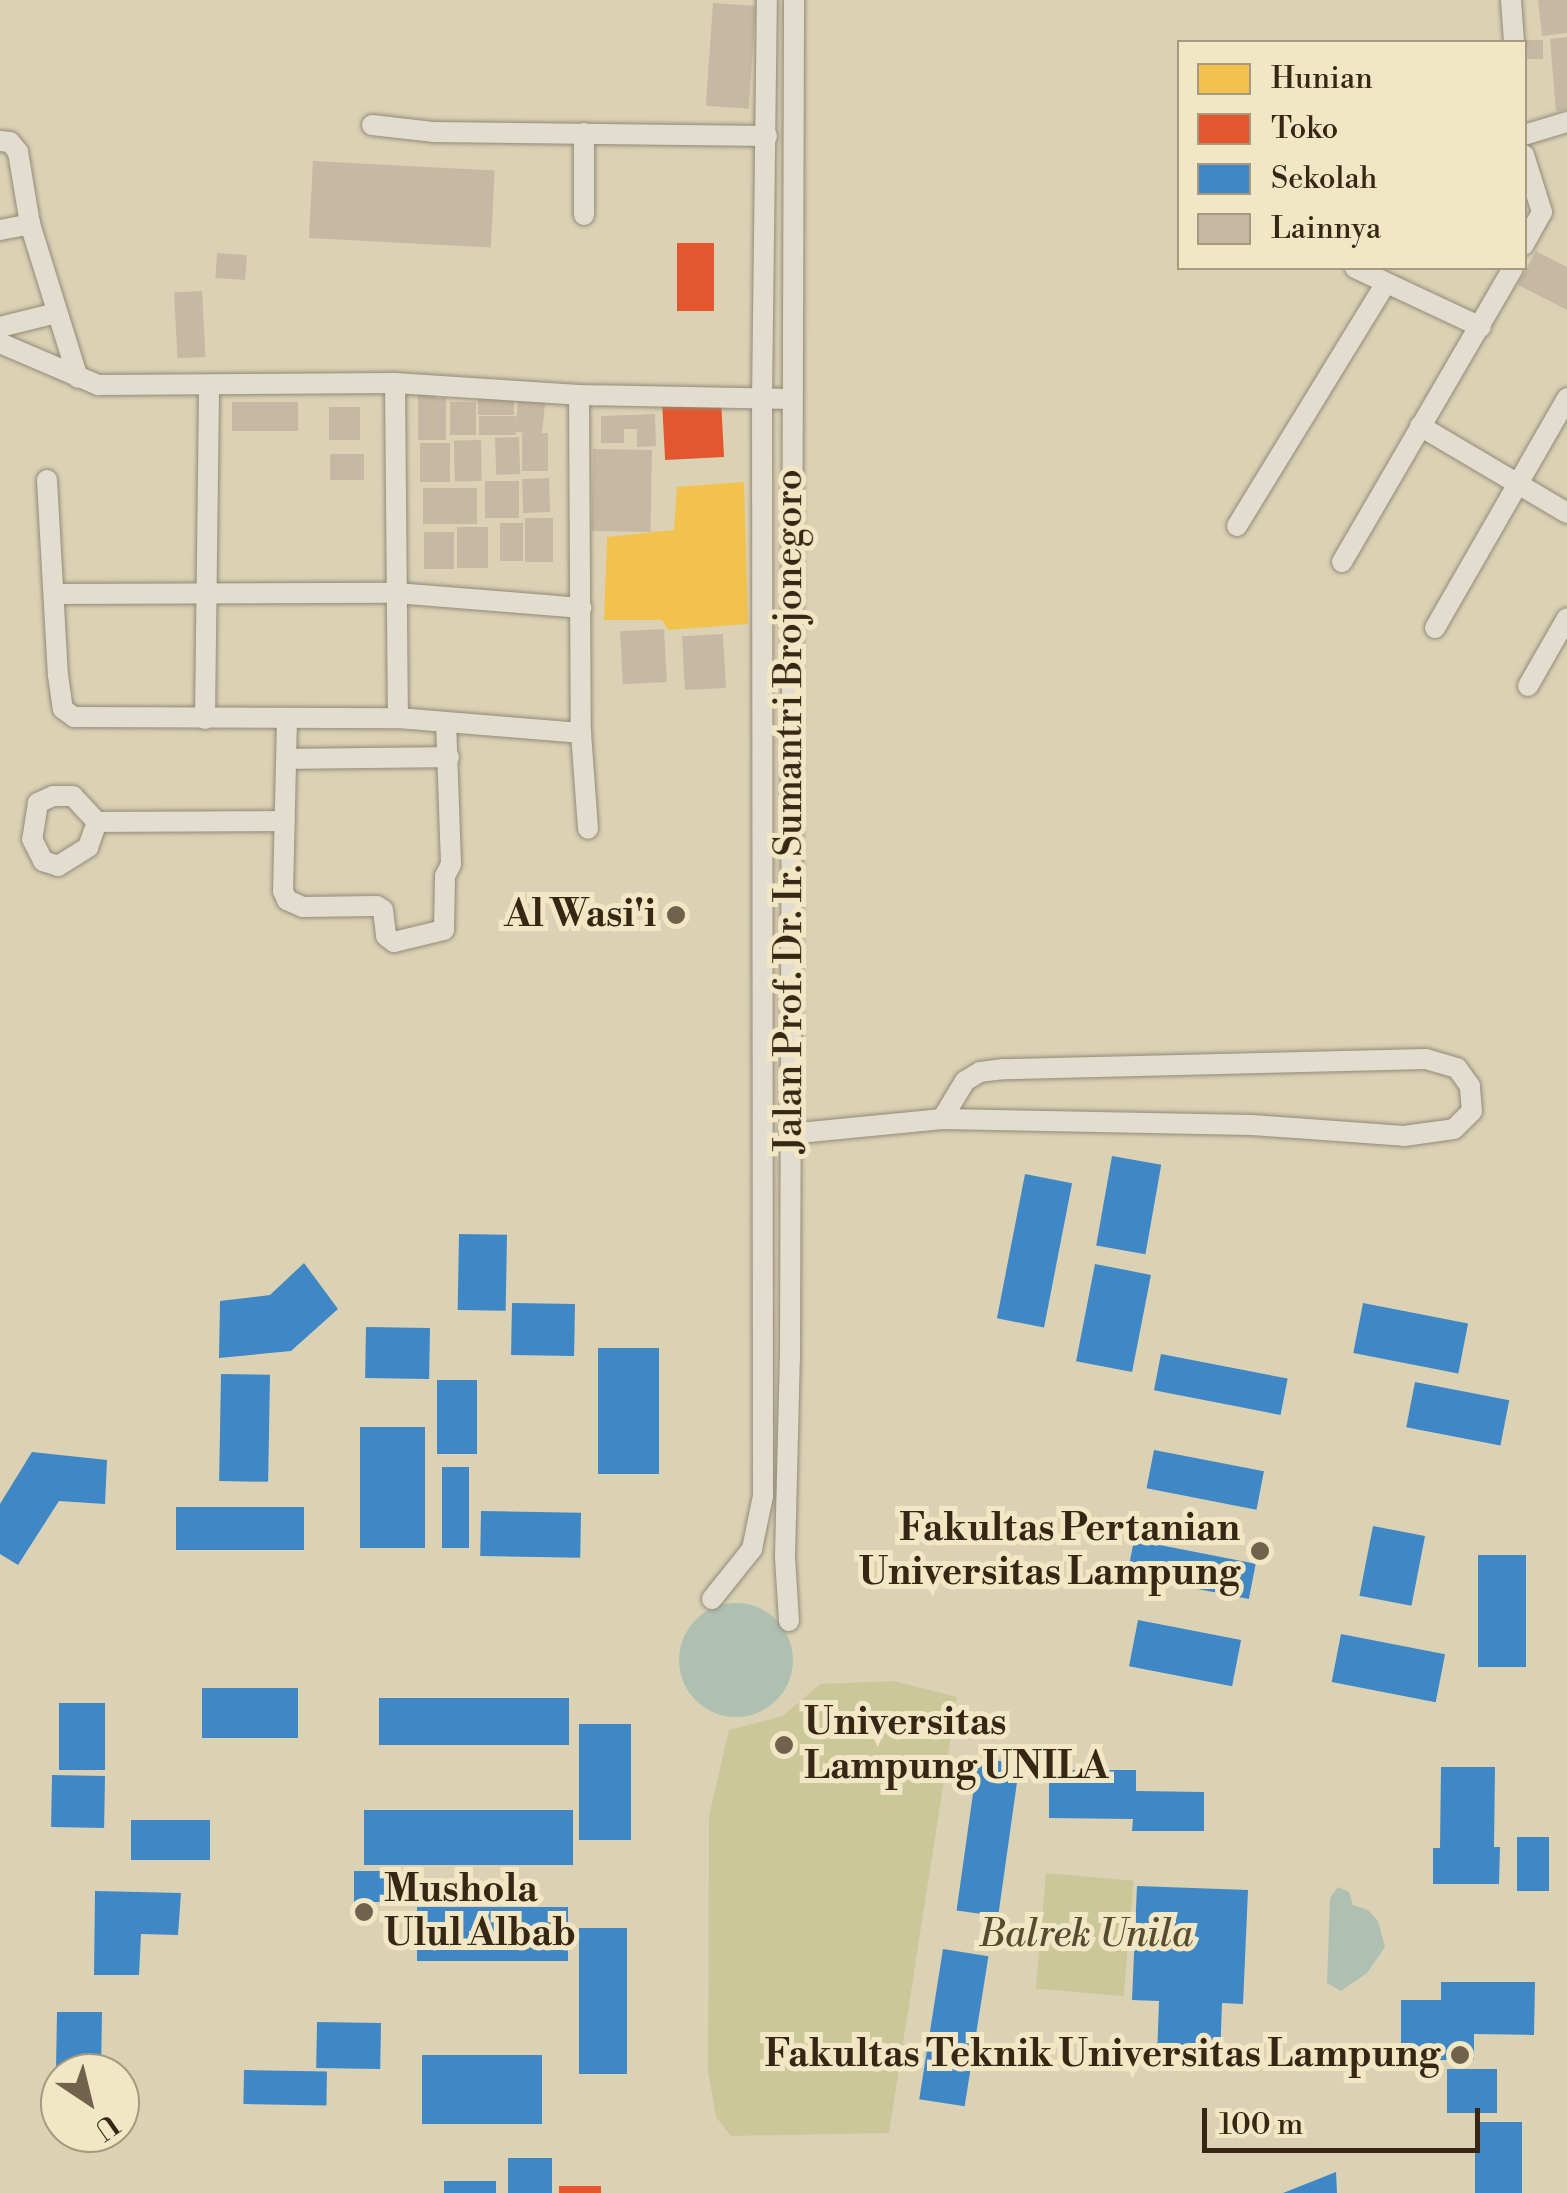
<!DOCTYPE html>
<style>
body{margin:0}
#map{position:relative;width:1567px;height:2193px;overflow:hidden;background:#dbd2b5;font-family:"Libre Bodoni",serif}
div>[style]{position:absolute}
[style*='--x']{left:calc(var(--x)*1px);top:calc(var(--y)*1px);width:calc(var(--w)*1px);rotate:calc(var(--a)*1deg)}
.green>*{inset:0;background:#cac799;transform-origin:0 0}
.water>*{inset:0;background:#afc0b3}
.round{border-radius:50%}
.homes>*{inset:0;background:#f2c14e}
.shops>*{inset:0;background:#e4572e;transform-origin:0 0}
.schools>*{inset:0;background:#3f88c5;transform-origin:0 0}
.building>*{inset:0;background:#c7b8a3;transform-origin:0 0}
.roads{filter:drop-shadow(0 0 2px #928a78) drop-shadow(0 0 2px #928a78)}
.minor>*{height:20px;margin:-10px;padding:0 10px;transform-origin:10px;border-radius:10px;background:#e2ddce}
.dots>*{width:28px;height:28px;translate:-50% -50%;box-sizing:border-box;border:5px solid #f1e7c5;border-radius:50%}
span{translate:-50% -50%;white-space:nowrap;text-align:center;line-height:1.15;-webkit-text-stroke:10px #f1e7c5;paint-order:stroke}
.street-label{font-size:38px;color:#372614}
.poi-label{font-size:38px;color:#372614;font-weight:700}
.right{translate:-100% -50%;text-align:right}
.left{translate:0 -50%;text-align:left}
.park-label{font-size:38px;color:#584c30;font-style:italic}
.legend{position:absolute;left:1177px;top:40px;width:350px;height:230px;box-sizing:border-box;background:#f1e7c5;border:2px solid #a79a7e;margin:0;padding:12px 18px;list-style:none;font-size:30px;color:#372614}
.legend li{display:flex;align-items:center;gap:20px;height:50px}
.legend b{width:50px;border:2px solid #a79a7e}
.north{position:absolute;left:40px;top:2053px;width:100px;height:100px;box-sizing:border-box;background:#f1e7c5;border:2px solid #a79a7e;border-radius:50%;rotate:145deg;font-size:28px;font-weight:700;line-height:40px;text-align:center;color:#372614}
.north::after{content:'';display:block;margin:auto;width:35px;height:45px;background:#70624c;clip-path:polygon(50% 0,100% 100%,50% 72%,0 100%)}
.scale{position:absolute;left:1202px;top:2108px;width:278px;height:45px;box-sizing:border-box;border:5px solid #372614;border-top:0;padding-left:12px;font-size:30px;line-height:35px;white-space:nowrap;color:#372614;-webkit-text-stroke:8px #f1e7c5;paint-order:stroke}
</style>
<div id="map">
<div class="green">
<div style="clip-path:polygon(893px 1681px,957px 1697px,889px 2133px,731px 2136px,716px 2117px,708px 2071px,709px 1816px,729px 1730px,783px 1716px,820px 1684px)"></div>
<div style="left:1046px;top:1873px;width:88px;height:116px;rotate:5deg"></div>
</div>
<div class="water">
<div class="round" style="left:679px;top:1603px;width:114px;height:114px"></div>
<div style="clip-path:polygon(1338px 1887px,1349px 1892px,1353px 1905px,1368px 1910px,1378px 1921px,1385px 1947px,1367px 1973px,1341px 1991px,1327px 1983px,1330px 1898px)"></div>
</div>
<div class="homes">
<div style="clip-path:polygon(744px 482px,748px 624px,668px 630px,662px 620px,604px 620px,607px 537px,674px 530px,677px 487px)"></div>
</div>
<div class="shops">
<div style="left:677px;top:243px;width:37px;height:68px"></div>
<div style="left:721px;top:399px;width:58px;height:59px;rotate:87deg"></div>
<div style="left:559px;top:2186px;width:42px;height:7px"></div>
</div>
<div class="schools">
<div style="left:1112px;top:1156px;width:50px;height:91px;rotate:10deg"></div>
<div style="left:1025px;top:1174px;width:48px;height:147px;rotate:11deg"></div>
<div style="left:459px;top:1234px;width:48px;height:76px;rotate:1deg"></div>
<div style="clip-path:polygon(304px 1263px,338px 1309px,291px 1351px,219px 1358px,220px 1301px,270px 1295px)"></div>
<div style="left:1095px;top:1264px;width:57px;height:99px;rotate:11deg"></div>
<div style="left:512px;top:1303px;width:63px;height:52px;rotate:1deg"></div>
<div style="left:1363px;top:1303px;width:107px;height:51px;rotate:11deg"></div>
<div style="left:366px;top:1327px;width:64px;height:51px;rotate:1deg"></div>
<div style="left:598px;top:1348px;width:61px;height:126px"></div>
<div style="left:1161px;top:1354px;width:129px;height:37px;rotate:11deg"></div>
<div style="left:221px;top:1374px;width:49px;height:107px;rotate:1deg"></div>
<div style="left:437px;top:1380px;width:40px;height:74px"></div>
<div style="left:1415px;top:1382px;width:96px;height:46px;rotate:11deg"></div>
<div style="left:360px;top:1427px;width:65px;height:121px"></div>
<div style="left:1154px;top:1450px;width:112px;height:39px;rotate:11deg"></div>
<div style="clip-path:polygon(32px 1452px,107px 1460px,105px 1504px,59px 1501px,18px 1565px,0 1554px,0 1504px)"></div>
<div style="left:442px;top:1467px;width:27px;height:81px"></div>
<div style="left:176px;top:1507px;width:128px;height:43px"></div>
<div style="left:481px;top:1511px;width:100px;height:45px;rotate:1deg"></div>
<div style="left:1373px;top:1526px;width:53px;height:71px;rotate:11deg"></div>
<div style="left:1134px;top:1540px;width:124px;height:36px;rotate:11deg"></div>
<div style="left:1478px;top:1555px;width:48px;height:112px"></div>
<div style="left:1138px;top:1620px;width:105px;height:47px;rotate:11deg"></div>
<div style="left:1341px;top:1634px;width:106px;height:49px;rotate:11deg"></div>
<div style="left:202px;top:1688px;width:96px;height:50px"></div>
<div style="left:379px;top:1698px;width:190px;height:47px"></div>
<div style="left:59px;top:1703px;width:46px;height:67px"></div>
<div style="left:579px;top:1724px;width:52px;height:116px"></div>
<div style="left:978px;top:1758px;width:42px;height:154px;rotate:8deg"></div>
<div style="clip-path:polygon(1441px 1767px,1495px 1767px,1494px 1847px,1500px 1847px,1499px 1884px,1433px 1884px,1433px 1848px,1440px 1848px)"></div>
<div style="clip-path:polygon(1049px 1770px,1136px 1770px,1136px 1791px,1204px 1792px,1204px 1831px,1132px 1831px,1133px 1819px,1049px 1818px)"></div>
<div style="left:52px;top:1775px;width:53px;height:52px;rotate:1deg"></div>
<div style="left:364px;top:1810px;width:209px;height:55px"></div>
<div style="left:131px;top:1820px;width:79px;height:40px"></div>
<div style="left:1517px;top:1837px;width:32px;height:54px"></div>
<div style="left:354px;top:1871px;width:46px;height:31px"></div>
<div style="clip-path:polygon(1137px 1886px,1248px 1890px,1243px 2004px,1222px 2003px,1220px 2060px,1157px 2058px,1159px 2001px,1132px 2000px)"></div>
<div style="clip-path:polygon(95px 1891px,181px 1893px,178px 1935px,141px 1934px,139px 1975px,94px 1975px)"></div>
<div style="left:417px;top:1907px;width:151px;height:54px"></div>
<div style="left:579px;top:1928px;width:48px;height:146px"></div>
<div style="left:943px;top:1949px;width:46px;height:152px;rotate:9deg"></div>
<div style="clip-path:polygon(1441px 1982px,1535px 1982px,1534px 2035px,1474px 2034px,1474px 2060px,1401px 2060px,1401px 2000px,1441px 2000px)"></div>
<div style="clip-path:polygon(57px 2012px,102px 2012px,101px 2073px,60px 2073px,60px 2128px,55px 2128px)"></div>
<div style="left:317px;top:2022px;width:64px;height:46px;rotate:1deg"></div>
<div style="left:422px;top:2055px;width:120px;height:69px"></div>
<div style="left:1447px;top:2069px;width:50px;height:44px"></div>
<div style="left:244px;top:2070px;width:83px;height:34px;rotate:1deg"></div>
<div style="left:1475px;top:2122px;width:47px;height:71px"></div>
<div style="left:508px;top:2158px;width:44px;height:35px"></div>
<div style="clip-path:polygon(1336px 2172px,1337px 2193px,1283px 2193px)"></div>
<div style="left:444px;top:2181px;width:52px;height:12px"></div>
</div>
<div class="building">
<div style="clip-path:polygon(1538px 0,1567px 0,1567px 33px,1542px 36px)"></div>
<div style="left:713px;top:3px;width:43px;height:103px;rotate:4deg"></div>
<div style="clip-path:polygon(1567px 37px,1567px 110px,1556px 111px,1550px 39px)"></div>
<div style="left:1543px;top:40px;width:19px;height:19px;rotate:90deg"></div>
<div style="left:313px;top:161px;width:182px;height:77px;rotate:3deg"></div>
<div style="clip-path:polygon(1536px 251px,1567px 267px,1567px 310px,1518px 285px)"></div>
<div style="left:217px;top:253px;width:30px;height:25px;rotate:4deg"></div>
<div style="left:202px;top:291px;width:66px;height:28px;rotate:87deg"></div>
<div style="clip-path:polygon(418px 387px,435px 387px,435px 398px,446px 398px,446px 440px,418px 440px)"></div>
<div style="left:514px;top:392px;width:23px;height:36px;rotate:90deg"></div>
<div style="left:519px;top:393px;width:27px;height:39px;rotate:6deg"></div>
<div style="left:298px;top:402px;width:29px;height:66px;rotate:90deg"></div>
<div style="left:450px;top:402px;width:26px;height:33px"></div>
<div style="left:360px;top:407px;width:33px;height:31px;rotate:90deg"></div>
<div style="clip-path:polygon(655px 414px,656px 446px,637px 447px,637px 429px,624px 429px,624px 443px,601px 443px,601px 416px)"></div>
<div style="left:516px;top:416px;width:19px;height:37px;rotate:90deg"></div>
<div style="left:548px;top:433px;width:38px;height:26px;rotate:90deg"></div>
<div style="left:519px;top:437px;width:37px;height:24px;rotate:88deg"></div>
<div style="left:481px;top:440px;width:41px;height:27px;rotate:89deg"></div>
<div style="left:420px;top:443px;width:30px;height:39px"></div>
<div style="left:593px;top:449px;width:59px;height:82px;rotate:1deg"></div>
<div style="left:364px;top:454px;width:26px;height:34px;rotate:90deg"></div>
<div style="left:549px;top:478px;width:34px;height:27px;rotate:88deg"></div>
<div style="left:485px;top:481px;width:34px;height:37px"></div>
<div style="left:423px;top:488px;width:54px;height:36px"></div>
<div style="left:553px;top:518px;width:44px;height:28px;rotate:90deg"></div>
<div style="left:500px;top:523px;width:23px;height:38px"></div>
<div style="left:488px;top:527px;width:41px;height:31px;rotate:90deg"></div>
<div style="left:424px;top:532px;width:30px;height:37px"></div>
<div style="left:664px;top:629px;width:53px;height:44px;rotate:87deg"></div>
<div style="left:723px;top:634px;width:54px;height:41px;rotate:87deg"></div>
</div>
<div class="roads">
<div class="minor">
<div style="--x:1511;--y:0;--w:42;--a:85.9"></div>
<div style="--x:372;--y:125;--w:61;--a:6.5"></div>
<div style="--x:433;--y:132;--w:334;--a:0.7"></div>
<div style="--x:1524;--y:135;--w:45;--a:-16.8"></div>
<div style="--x:0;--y:141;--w:10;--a:6"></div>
<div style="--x:10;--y:142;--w:13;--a:51"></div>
<div style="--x:18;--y:152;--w:73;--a:80.5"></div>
<div style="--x:30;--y:224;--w:161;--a:72.7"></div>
<div style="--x:1524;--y:155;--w:60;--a:72.5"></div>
<div style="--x:1542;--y:212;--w:38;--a:119"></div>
<div style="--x:584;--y:215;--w:82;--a:-90"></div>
<div style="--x:0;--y:230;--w:31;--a:-11"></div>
<div style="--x:1355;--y:268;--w:139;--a:25.1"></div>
<div style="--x:0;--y:327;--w:58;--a:-14"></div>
<div style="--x:0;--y:343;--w:107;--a:23.2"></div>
<div style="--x:98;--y:385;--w:297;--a:-0.4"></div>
<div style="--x:395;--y:383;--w:184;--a:3.7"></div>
<div style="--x:579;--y:395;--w:213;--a:1.1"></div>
<div style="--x:395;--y:383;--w:335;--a:89.5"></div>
<div style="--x:579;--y:395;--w:338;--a:89.7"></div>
<div style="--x:581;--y:733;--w:96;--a:85.8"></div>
<div style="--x:1420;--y:426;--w:171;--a:30.6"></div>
<div style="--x:47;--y:480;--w:195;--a:86.8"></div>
<div style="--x:58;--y:675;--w:34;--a:82"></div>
<div style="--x:63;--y:709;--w:14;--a:36"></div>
<div style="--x:74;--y:717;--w:324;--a:0.2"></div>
<div style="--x:398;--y:718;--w:184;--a:4.7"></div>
<div style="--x:1237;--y:526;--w:285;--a:-58.5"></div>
<div style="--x:1342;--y:562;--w:340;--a:-59.8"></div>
<div style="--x:55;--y:594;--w:341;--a:-0.2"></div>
<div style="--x:396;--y:593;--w:186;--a:4.6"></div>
<div style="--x:1435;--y:628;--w:265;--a:-60.1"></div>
<div style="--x:1528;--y:686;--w:78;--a:-60.2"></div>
<div style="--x:287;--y:718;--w:173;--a:91.3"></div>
<div style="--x:283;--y:891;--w:10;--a:66"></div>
<div style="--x:287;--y:900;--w:17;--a:24"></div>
<div style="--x:303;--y:907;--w:74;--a:-0.8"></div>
<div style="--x:377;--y:906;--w:7;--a:34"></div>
<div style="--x:383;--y:910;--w:26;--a:83"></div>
<div style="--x:386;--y:936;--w:10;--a:37"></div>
<div style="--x:394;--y:942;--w:51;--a:-13.5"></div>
<div style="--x:444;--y:930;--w:54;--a:-88.9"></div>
<div style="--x:445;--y:876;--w:13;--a:-63"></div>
<div style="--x:451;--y:864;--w:141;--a:-92"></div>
<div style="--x:205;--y:719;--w:332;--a:-89.3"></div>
<div style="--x:287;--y:759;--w:162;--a:-0.7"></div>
<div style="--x:97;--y:822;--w:35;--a:-133"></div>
<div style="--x:73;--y:796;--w:20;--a:180"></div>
<div style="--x:53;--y:796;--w:17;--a:155"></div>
<div style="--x:38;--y:803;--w:36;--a:99"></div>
<div style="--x:32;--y:839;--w:25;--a:63"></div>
<div style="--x:43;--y:861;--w:16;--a:18"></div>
<div style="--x:58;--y:866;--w:36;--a:-32"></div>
<div style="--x:88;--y:847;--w:27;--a:-70"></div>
<div style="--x:97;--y:822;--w:188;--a:-0.3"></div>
<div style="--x:789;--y:1134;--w:154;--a:-5.6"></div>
<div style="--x:942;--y:1119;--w:310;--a:1.1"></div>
<div style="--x:1252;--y:1125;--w:152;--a:4.1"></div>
<div style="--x:1404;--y:1136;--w:50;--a:-8"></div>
<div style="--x:1454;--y:1129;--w:25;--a:-45"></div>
<div style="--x:1472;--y:1111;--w:25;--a:-95"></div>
<div style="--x:1470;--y:1086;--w:22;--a:-126"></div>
<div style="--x:1457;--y:1068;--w:32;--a:-164"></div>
<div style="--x:1426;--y:1059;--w:422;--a:178.6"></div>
<div style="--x:1004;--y:1069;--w:24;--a:173"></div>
<div style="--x:980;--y:1072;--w:17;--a:149"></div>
<div style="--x:965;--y:1081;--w:44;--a:121.2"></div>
<div style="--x:712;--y:1599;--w:64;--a:-51.3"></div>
<div style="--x:752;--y:1549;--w:54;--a:-78.3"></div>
<div style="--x:763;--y:1496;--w:1097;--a:-90.05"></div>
<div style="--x:762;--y:399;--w:399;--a:-89.3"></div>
<div style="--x:789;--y:1621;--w:64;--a:-93.6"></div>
<div style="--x:785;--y:1557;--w:198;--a:-88.6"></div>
<div style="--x:790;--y:1359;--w:1359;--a:-89.83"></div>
</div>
</div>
<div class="dots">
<div style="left:676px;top:915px;background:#70624c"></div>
<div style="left:1260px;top:1551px;background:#70624c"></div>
<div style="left:784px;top:1745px;background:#70624c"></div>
<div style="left:364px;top:1912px;background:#70624c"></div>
<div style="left:1460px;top:2055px;background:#70624c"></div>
</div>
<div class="street-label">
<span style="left:790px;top:811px;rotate:-90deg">Jalan Prof. Dr. Ir. Sumantri Brojonegoro</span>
</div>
<div class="poi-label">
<span class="right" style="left:656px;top:915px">Al Wasi'i</span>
<span class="right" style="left:1240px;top:1551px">Fakultas Pertanian<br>Universitas Lampung</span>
<span class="left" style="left:804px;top:1745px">Universitas<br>Lampung UNILA</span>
<span class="left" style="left:384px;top:1912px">Mushola<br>Ulul Albab</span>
<span class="right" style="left:1440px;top:2055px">Fakultas Teknik Universitas Lampung</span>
</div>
<div class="park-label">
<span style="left:1086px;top:1935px">Balrek Unila</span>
</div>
<ul class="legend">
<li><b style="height:28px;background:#f2c14e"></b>Hunian</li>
<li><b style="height:28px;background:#e4572e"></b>Toko</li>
<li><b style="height:28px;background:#3f88c5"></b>Sekolah</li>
<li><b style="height:28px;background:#c7b8a3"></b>Lainnya</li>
</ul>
<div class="north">U</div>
<div class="scale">100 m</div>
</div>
